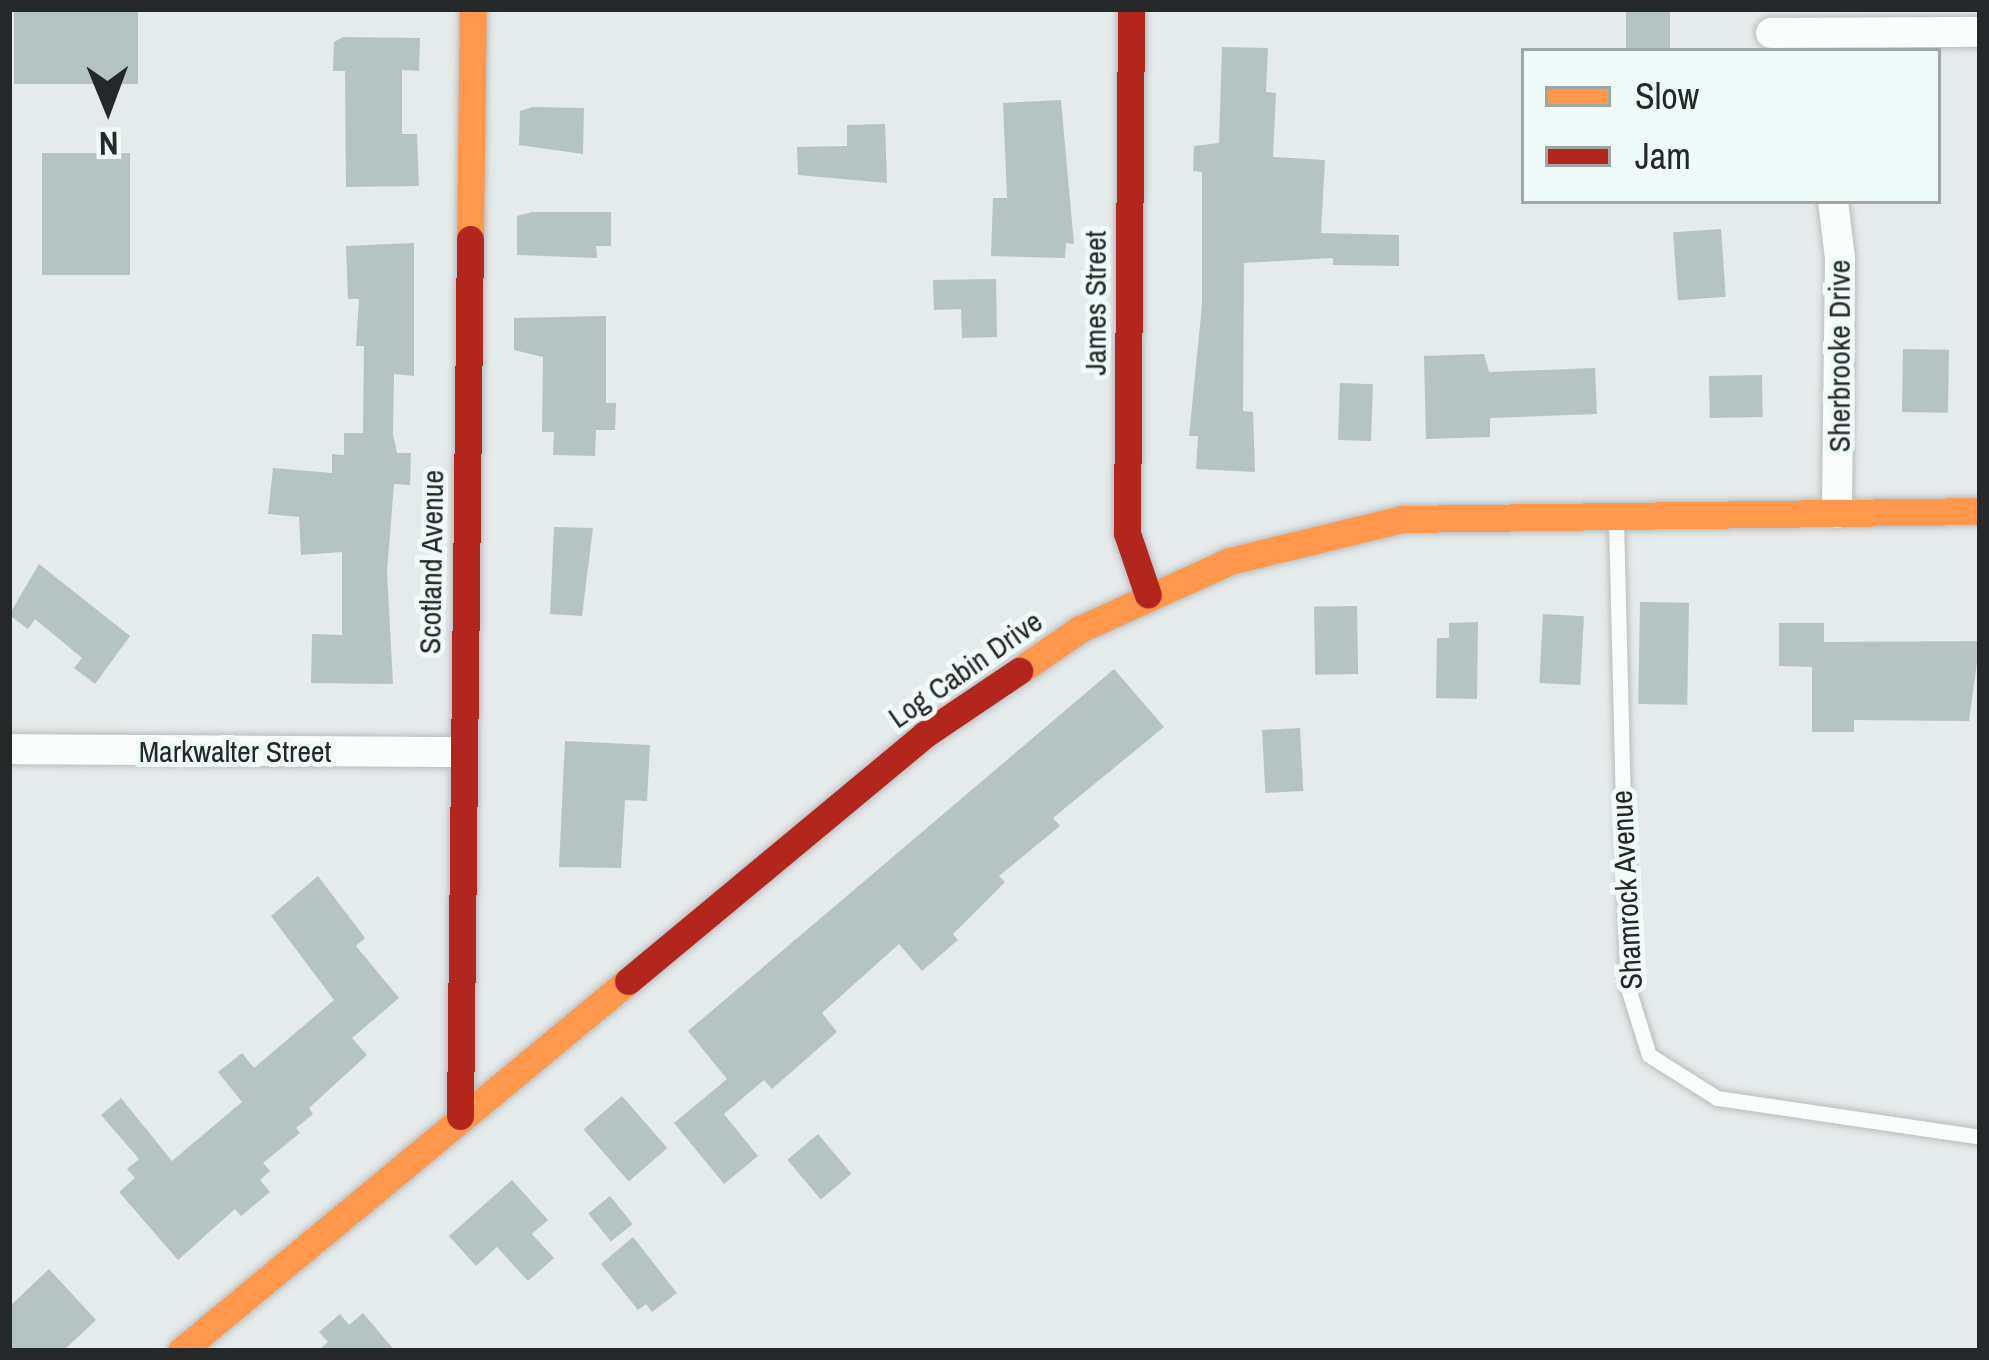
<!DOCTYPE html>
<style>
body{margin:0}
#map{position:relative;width:1989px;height:1360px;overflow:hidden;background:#e5eaea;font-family:"Archivo Narrow",sans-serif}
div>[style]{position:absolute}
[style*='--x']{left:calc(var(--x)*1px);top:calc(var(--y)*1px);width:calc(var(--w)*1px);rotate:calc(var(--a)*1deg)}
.building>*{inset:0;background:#b5c4c2;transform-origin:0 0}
.roads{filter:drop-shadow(0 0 3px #b9bdbd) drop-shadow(0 0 3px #b9bdbd)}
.lane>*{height:15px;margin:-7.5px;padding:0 7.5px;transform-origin:7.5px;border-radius:7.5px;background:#fbfcfc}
.street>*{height:30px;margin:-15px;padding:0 15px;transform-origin:15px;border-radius:15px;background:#fbfcfc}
.slow>*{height:27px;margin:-13.5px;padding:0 13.5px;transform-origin:13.5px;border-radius:13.5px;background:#ff974d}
.jam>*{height:27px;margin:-13.5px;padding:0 13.5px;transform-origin:13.5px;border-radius:13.5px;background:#b3261e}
span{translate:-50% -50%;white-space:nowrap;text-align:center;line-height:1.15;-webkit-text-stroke:10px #effbf9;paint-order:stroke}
.street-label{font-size:30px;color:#242828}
.frame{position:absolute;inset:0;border:12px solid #242828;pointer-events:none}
.legend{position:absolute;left:1521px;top:48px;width:420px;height:156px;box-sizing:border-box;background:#effbf9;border:3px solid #9ea7a5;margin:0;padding:15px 21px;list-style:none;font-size:36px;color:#242828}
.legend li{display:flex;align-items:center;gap:24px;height:60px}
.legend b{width:60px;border:3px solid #9ea7a5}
.north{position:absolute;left:48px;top:48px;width:120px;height:120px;-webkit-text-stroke:9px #effbf9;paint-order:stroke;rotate:179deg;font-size:33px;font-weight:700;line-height:48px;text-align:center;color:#242828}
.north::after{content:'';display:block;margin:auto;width:42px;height:54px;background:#242828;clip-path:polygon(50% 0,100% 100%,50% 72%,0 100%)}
</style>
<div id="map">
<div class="building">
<div style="left:14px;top:9px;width:124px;height:75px"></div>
<div style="left:1626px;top:9px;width:44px;height:42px"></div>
<div style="clip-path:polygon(343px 37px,420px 38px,419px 71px,402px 70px,402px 134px,417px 134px,419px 186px,346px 187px,345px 71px,333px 71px,334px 42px)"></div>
<div style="clip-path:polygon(1222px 47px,1268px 48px,1266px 92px,1276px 93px,1273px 157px,1325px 160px,1321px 233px,1399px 235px,1399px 266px,1333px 265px,1333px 258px,1244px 263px,1243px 411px,1253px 412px,1255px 472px,1196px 469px,1198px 436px,1189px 436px,1202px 305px,1202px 172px,1193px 171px,1194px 146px,1219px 143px)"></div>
<div style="clip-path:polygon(1061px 100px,1074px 244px,1066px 243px,1065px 258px,991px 256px,993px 198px,1007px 198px,1003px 103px)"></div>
<div style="clip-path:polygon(533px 107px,584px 108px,583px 154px,519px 145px,520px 111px)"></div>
<div style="clip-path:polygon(885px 124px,887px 183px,798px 175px,797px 147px,847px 146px,847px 125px)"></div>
<div style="left:42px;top:153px;width:88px;height:122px"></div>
<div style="clip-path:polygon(532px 212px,611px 212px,611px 246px,596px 246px,597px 258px,517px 255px,517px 216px)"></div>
<div style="left:1721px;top:229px;width:68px;height:48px;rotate:86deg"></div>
<div style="clip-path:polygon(414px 243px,414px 376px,394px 374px,393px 434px,397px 453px,411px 453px,410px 485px,394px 484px,387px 571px,393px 684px,311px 683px,312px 634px,342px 635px,342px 552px,301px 555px,299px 517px,268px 514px,273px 468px,332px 473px,332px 454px,344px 455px,344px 433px,363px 433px,364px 346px,356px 346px,359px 299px,348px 299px,346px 246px)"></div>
<div style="clip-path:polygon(996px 279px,997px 337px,962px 338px,961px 309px,934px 310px,933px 280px)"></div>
<div style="clip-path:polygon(606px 316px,606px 403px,616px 403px,615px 430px,596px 430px,595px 456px,553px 455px,554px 432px,542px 432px,543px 357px,514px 350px,514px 318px)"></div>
<div style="left:1903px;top:349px;width:46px;height:63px;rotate:1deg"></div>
<div style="clip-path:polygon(1484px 354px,1489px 372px,1595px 368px,1597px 414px,1490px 418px,1490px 437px,1426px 439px,1424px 356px)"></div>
<div style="left:1762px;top:375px;width:42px;height:53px;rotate:89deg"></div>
<div style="left:1340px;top:383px;width:33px;height:57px;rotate:2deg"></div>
<div style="clip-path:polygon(554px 527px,593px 528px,582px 616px,550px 614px)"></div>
<div style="clip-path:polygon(39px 564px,130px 636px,95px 684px,74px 668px,82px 658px,35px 619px,28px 629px,9px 615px)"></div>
<div style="left:1640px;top:602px;width:49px;height:102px;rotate:1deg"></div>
<div style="left:1357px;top:606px;width:68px;height:43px;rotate:89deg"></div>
<div style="left:1543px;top:614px;width:41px;height:69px;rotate:3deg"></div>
<div style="clip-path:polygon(1478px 622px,1477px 699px,1436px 698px,1437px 638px,1449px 638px,1449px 623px)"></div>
<div style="clip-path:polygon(1779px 623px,1824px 623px,1824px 642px,1980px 641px,1969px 721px,1854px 720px,1854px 732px,1812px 732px,1812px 667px,1779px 666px)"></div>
<div style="clip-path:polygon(1114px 669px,1164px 727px,1053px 818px,1060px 826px,999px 876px,1005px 882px,953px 934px,958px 940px,922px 971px,899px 944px,822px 1013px,837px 1032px,772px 1089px,764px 1080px,724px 1114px,758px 1156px,724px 1184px,674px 1123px,727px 1079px,688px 1031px)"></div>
<div style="left:1300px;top:728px;width:63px;height:38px;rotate:87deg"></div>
<div style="clip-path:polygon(565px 741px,650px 745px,647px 801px,625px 800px,621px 868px,559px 867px)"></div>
<div style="clip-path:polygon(318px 876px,365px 938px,356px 946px,399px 998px,352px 1038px,367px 1055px,309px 1108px,313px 1114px,296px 1128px,300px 1133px,263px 1163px,270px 1171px,260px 1180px,270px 1192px,241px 1216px,235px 1209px,178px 1260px,119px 1192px,135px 1178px,127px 1169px,139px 1159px,101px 1115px,121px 1098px,172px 1161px,242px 1102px,218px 1072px,242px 1053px,254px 1068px,334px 1000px,271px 916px)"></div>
<div style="left:622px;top:1096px;width:69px;height:51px;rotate:49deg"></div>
<div style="left:818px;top:1134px;width:52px;height:40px;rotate:50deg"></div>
<div style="clip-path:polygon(512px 1180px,548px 1220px,532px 1234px,554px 1258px,528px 1281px,497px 1247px,476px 1266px,449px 1236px)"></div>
<div style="left:610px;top:1196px;width:36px;height:28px;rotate:51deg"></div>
<div style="clip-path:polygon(633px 1237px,677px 1293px,652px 1312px,646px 1304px,638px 1310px,601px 1264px)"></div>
<div style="clip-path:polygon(49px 1269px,96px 1320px,63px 1351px,9px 1351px,9px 1307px)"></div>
<div style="clip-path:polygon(363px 1313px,395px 1351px,318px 1351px,328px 1342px,319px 1332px,340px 1314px,349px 1325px)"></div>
</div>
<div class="roads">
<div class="lane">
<div style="--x:1616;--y:520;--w:465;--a:88.6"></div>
<div style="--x:1627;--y:985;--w:73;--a:72.6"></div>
<div style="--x:1649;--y:1055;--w:80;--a:32.3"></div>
<div style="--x:1717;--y:1098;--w:266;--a:8.4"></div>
</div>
<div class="street">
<div style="--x:1771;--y:33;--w:209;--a:-0.3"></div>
<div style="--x:1833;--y:201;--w:57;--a:83"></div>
<div style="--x:1840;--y:258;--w:255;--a:90.7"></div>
<div style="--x:9;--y:749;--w:452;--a:0.4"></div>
</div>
<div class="slow">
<div style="--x:470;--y:239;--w:230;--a:-89.3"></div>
<div style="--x:1019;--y:671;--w:74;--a:-34.5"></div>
<div style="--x:1080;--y:629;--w:165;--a:-24.4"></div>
<div style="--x:1230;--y:561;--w:177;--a:-13.7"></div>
<div style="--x:1402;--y:519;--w:578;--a:-0.79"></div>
<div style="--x:181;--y:1351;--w:580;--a:-39.62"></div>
</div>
<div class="jam">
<div style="--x:1131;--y:9;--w:524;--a:90.44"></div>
<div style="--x:1127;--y:533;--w:65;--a:71.3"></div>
<div style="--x:628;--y:981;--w:385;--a:-39.7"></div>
<div style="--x:924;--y:735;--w:115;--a:-34"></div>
<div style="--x:460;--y:1116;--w:877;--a:-89.35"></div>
</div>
</div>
<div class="street-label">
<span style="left:1095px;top:303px;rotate:-90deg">James Street</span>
<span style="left:1839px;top:356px;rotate:-90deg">Sherbrooke Drive</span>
<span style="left:431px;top:562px;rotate:-89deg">Scotland Avenue</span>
<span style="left:965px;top:669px;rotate:-35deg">Log Cabin Drive</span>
<span style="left:235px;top:751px">Markwalter Street</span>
<span style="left:1626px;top:890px;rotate:-93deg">Shamrock Avenue</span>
</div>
<div class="frame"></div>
<ul class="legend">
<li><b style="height:15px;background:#ff974d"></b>Slow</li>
<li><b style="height:15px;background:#b3261e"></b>Jam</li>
</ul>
<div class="north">N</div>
</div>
